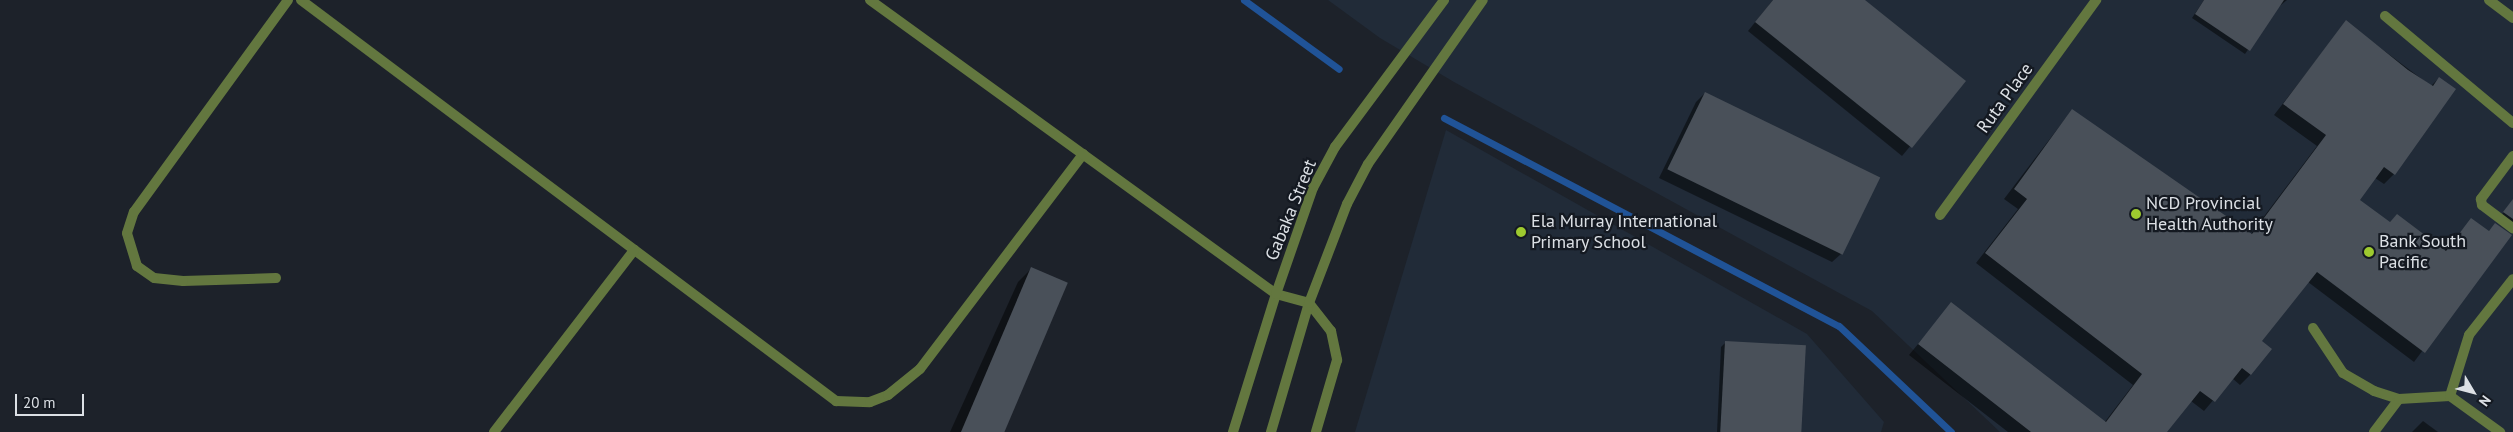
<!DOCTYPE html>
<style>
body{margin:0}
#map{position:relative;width:2513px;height:432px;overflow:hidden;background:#1d222a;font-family:"PT Sans",sans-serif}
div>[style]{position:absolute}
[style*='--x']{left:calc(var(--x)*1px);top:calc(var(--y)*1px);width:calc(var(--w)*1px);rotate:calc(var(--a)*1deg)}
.built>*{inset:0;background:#212b38}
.shadow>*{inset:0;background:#0007}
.stream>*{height:7px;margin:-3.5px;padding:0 3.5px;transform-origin:3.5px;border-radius:3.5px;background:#205397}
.building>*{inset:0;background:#495059;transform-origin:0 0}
.service>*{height:10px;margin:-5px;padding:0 5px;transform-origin:5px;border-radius:5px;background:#63773f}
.minor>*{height:10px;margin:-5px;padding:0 5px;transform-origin:5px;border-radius:5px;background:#63773f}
.tertiary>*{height:10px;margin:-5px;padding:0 5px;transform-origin:5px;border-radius:5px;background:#63773f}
.dots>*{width:14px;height:14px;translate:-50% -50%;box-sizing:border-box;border:2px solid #141921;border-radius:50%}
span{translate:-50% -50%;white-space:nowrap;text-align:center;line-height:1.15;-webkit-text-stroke:4.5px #141921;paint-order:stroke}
.street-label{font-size:18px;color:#dce0e5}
.poi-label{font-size:18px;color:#dce0e5}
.left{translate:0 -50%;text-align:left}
.north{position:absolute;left:2448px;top:367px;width:50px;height:50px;-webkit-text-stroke:4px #141921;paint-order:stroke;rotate:127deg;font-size:14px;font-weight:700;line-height:20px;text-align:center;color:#dce0e5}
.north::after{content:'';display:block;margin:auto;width:18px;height:22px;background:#dce0e5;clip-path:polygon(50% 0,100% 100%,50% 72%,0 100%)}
.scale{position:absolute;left:15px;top:394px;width:69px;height:22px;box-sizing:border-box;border:2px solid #dce0e5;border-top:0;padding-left:6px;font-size:15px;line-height:18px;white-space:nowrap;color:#dce0e5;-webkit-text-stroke:4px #141921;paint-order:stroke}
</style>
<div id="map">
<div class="built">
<div style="clip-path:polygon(1328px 0,2513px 0,2513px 432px,2000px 432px,1872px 311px,1454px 82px,1380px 38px)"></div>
<div style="clip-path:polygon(1446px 130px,1807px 334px,1884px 422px,1881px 432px,1355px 432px)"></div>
</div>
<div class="shadow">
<div style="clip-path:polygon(1773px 0,1863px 0,1964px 82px,1902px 156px,1748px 31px)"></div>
<div style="clip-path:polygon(2204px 0,2287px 0,2276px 9px,2245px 54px,2192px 18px)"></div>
<div style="clip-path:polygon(2346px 22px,2431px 86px,2439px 78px,2394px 174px,2384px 184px,2375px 178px,2358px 200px,2389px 223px,2397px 215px,2444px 251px,2471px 220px,2488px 232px,2495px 225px,2509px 235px,2414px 362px,2308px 282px,2261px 341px,2270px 349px,2250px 375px,2240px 385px,2232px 378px,2204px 411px,2191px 401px,2166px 432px,2008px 432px,1909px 355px,1951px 304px,2104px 423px,2133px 385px,1976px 263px,2018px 209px,2004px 199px,2072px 110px,2250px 235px,2317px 146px,2274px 115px)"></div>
<div style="clip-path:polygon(1705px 93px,1878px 178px,1841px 254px,1832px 262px,1659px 178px,1696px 102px)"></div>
<div style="clip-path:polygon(2513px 200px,2513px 227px,2500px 217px)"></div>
<div style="clip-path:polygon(1032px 268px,1000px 432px,950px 432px,1018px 282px)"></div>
<div style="clip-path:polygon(1726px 342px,1800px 432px,1717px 432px,1721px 347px)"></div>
<div style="clip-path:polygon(2423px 421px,2438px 432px,2412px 432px)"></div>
</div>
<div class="stream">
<div style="--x:1244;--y:0;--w:117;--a:36"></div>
<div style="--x:1444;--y:118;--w:446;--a:27.8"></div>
<div style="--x:1839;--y:326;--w:154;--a:43.4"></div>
</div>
<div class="building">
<div style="clip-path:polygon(1773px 0,1865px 0,1966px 81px,1912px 148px,1755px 22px)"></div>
<div style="clip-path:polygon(2204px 0,2284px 0,2250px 51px,2195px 14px)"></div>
<div style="clip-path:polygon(2346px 20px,2408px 70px,2433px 86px,2439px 77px,2456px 89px,2395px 175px,2384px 167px,2360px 200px,2390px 222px,2397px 214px,2446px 251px,2471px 218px,2489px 231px,2495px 223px,2512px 235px,2425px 353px,2317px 272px,2262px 341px,2272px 349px,2251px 375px,2242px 368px,2215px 402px,2200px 391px,2167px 432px,2031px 432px,1918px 344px,1951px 302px,2106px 422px,2142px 374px,1985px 253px,2027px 199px,2014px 189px,2072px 109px,2252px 234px,2326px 135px,2283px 104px)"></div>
<div style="left:1705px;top:92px;width:195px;height:86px;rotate:26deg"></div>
<div style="clip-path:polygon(2513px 199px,2513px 219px,2503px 212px)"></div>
<div style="left:1031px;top:267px;width:40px;height:181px;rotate:23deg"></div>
<div style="left:1725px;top:341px;width:81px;height:91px;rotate:3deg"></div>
</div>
<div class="service">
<div style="--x:301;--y:0;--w:669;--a:36.85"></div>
<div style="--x:836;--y:401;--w:34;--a:2"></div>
<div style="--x:870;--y:402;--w:19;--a:-21"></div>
<div style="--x:888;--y:395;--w:41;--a:-39.1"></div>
<div style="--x:920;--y:369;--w:270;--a:-52.8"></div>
<div style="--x:870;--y:0;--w:501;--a:35.91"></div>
<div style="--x:1276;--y:294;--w:34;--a:15"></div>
<div style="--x:1309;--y:303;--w:36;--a:52"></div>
<div style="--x:1331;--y:331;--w:30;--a:78"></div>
<div style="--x:1337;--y:360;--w:75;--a:106.3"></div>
<div style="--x:2385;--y:16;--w:167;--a:39.9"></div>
<div style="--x:2513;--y:156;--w:54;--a:126.7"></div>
<div style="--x:2481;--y:199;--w:6;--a:81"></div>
<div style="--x:2482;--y:205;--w:39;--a:37"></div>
<div style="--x:276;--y:278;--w:93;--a:178.2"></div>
<div style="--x:183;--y:281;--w:29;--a:-174"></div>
<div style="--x:154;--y:278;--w:21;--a:-145"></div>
<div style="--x:137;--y:266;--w:34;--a:-107"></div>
<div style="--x:127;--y:233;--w:22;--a:-72"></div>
<div style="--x:134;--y:212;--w:262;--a:-54"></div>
<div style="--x:2313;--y:328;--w:54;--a:56.3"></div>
<div style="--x:2343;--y:373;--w:36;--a:30"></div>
<div style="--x:2374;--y:391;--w:26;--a:18"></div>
<div style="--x:494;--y:432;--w:230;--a:-52.4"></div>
<div style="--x:2374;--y:432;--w:41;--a:-52.9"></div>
<div style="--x:2399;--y:399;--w:51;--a:-3.4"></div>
<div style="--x:2450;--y:396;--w:62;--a:35.8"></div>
</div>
<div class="minor">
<div style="--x:2489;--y:0;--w:30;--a:37"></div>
<div style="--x:1940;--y:215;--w:266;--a:-54"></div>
<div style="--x:2450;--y:396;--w:64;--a:-72.7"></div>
<div style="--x:2469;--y:335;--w:71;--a:-51.8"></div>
</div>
<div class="tertiary">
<div style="--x:1233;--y:432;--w:145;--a:-72.7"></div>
<div style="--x:1276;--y:294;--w:112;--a:-70.8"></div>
<div style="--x:1313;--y:188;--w:47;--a:-61.8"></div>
<div style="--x:1335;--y:147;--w:183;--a:-53.4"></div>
<div style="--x:1271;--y:432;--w:134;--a:-73.6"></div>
<div style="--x:1309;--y:303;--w:106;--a:-69"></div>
<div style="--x:1347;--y:204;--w:45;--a:-62.3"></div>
<div style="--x:1368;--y:164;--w:200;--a:-55"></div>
</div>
<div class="dots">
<div style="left:2136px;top:214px;background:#9eca2f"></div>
<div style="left:1521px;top:232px;background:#9eca2f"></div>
<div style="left:2369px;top:252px;background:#9eca2f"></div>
</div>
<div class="street-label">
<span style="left:2005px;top:98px;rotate:-54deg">Ruta Place</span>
<span style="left:1291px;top:210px;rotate:-68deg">Gabaka Street</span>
</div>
<div class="poi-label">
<span class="left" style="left:2146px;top:214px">NCD Provincial<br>Health Authority</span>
<span class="left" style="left:1531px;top:232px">Ela Murray International<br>Primary School</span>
<span class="left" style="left:2379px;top:252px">Bank South<br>Pacific</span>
</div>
<div class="north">N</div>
<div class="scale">20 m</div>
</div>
